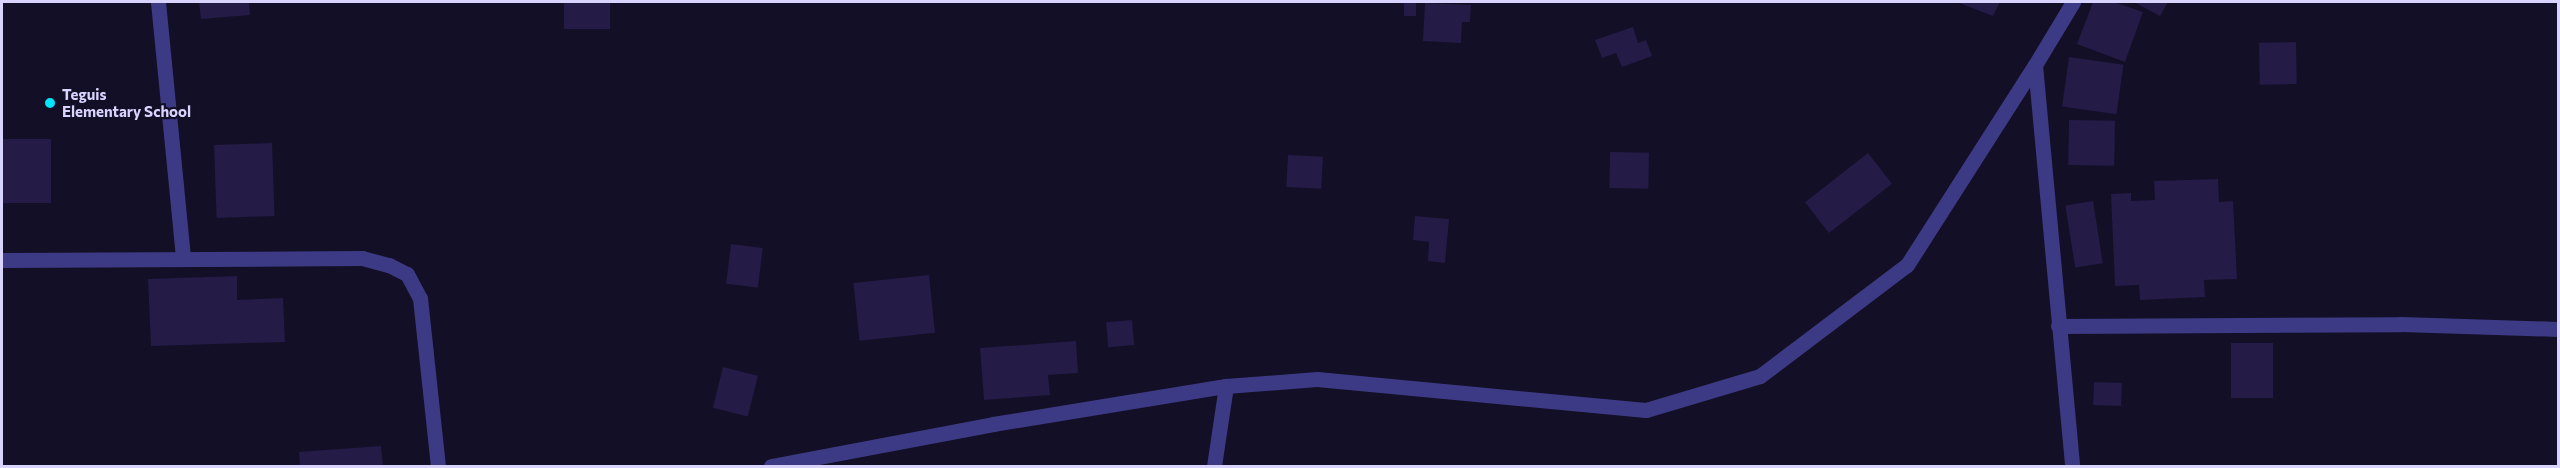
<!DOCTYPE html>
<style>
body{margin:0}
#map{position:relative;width:2560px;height:468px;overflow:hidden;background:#130f26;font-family:Commissioner,sans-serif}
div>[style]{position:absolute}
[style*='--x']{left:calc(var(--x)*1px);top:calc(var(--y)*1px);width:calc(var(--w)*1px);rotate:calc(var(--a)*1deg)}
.building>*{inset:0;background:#241b47;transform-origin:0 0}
.service>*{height:15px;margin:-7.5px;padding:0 7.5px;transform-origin:7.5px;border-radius:7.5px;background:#3d3a85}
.minor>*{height:15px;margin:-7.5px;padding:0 7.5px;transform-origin:7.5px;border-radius:7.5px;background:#3d3a85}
.tertiary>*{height:15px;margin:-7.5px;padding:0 7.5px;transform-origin:7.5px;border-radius:7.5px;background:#3d3a85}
.dots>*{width:16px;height:16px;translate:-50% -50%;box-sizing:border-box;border:3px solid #130f26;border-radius:50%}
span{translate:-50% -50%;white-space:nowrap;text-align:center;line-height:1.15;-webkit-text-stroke:4.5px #130f26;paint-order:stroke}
.poi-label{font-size:15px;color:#d9d4ff;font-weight:700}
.left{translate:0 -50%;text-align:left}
.frame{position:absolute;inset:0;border:3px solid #d9d4ff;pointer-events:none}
</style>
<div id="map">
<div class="building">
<div style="clip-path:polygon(199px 2px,249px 2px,250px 15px,201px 19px)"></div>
<div style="left:564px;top:2px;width:46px;height:27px"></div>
<div style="left:1404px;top:2px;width:12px;height:14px"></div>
<div style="clip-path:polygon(1957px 2px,2000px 2px,1993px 16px)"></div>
<div style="clip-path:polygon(2093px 2px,2114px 2px,2143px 12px,2125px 62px,2077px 44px)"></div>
<div style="clip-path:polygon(2134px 2px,2168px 2px,2160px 16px)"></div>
<div style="clip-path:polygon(1425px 3px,1471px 5px,1470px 22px,1462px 22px,1461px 43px,1423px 41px)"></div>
<div style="clip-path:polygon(1633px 27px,1638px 43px,1646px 40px,1652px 56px,1622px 67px,1616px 53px,1602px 58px,1595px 40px)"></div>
<div style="left:2296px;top:42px;width:42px;height:37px;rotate:89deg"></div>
<div style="left:2069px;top:57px;width:55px;height:50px;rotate:8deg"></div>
<div style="left:2069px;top:120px;width:46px;height:45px;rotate:1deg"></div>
<div style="left:2px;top:139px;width:49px;height:64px"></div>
<div style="left:272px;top:143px;width:73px;height:58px;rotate:88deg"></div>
<div style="left:1610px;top:152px;width:39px;height:36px;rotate:1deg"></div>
<div style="left:1868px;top:153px;width:39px;height:80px;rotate:52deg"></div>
<div style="left:1288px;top:155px;width:35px;height:32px;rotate:3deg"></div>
<div style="clip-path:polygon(2218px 179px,2219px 202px,2233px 201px,2237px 279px,2204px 280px,2205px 297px,2140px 300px,2139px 285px,2115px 286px,2111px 194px,2131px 193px,2131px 201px,2155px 200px,2154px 181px)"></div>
<div style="left:2093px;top:201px;width:63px;height:28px;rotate:81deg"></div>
<div style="clip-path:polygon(1415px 216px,1449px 219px,1445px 263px,1428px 261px,1429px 242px,1413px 240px)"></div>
<div style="left:731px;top:244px;width:32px;height:40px;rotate:7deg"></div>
<div style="left:929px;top:275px;width:58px;height:76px;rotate:84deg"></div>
<div style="clip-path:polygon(237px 276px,237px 300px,283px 298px,285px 342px,151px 346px,148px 279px)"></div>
<div style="left:1132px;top:320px;width:25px;height:26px;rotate:85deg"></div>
<div style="clip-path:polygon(1076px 341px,1078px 373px,1048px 375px,1050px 395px,984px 400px,980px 348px)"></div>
<div style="left:2231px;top:343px;width:42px;height:55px"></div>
<div style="left:723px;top:367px;width:36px;height:42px;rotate:14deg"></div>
<div style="left:2094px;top:382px;width:28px;height:23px;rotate:2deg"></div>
<div style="clip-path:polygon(381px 446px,383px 466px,300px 466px,299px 452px)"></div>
</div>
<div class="service">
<div style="--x:1214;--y:466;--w:81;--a:-81.5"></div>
</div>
<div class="minor">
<div style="--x:158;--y:2;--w:258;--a:84.4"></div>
<div style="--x:2035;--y:65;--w:403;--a:84.7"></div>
<div style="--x:2;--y:260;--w:360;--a:-0.3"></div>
<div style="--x:362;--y:258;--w:28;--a:15"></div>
<div style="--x:389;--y:265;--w:20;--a:27"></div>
<div style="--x:407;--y:274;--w:27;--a:62"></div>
<div style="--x:420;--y:298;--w:169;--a:83.9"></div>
<div style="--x:2058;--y:326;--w:343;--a:-0.3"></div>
<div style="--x:2401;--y:324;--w:157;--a:1.8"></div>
</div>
<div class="tertiary">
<div style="--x:771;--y:466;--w:226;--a:-10.7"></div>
<div style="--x:993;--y:424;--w:236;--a:-9.3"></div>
<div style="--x:1226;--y:386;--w:91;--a:-4.4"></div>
<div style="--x:1317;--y:379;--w:330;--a:5.4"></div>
<div style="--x:1646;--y:410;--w:119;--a:-16.6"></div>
<div style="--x:1760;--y:376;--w:184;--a:-37.1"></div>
<div style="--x:1907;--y:265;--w:237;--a:-57.4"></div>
<div style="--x:2035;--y:65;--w:74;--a:-58.9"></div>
</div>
<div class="dots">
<div style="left:50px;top:103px;background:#00e5ff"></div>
</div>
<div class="poi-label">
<span class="left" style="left:62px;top:103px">Teguis<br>Elementary School</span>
</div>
<div class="frame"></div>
</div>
